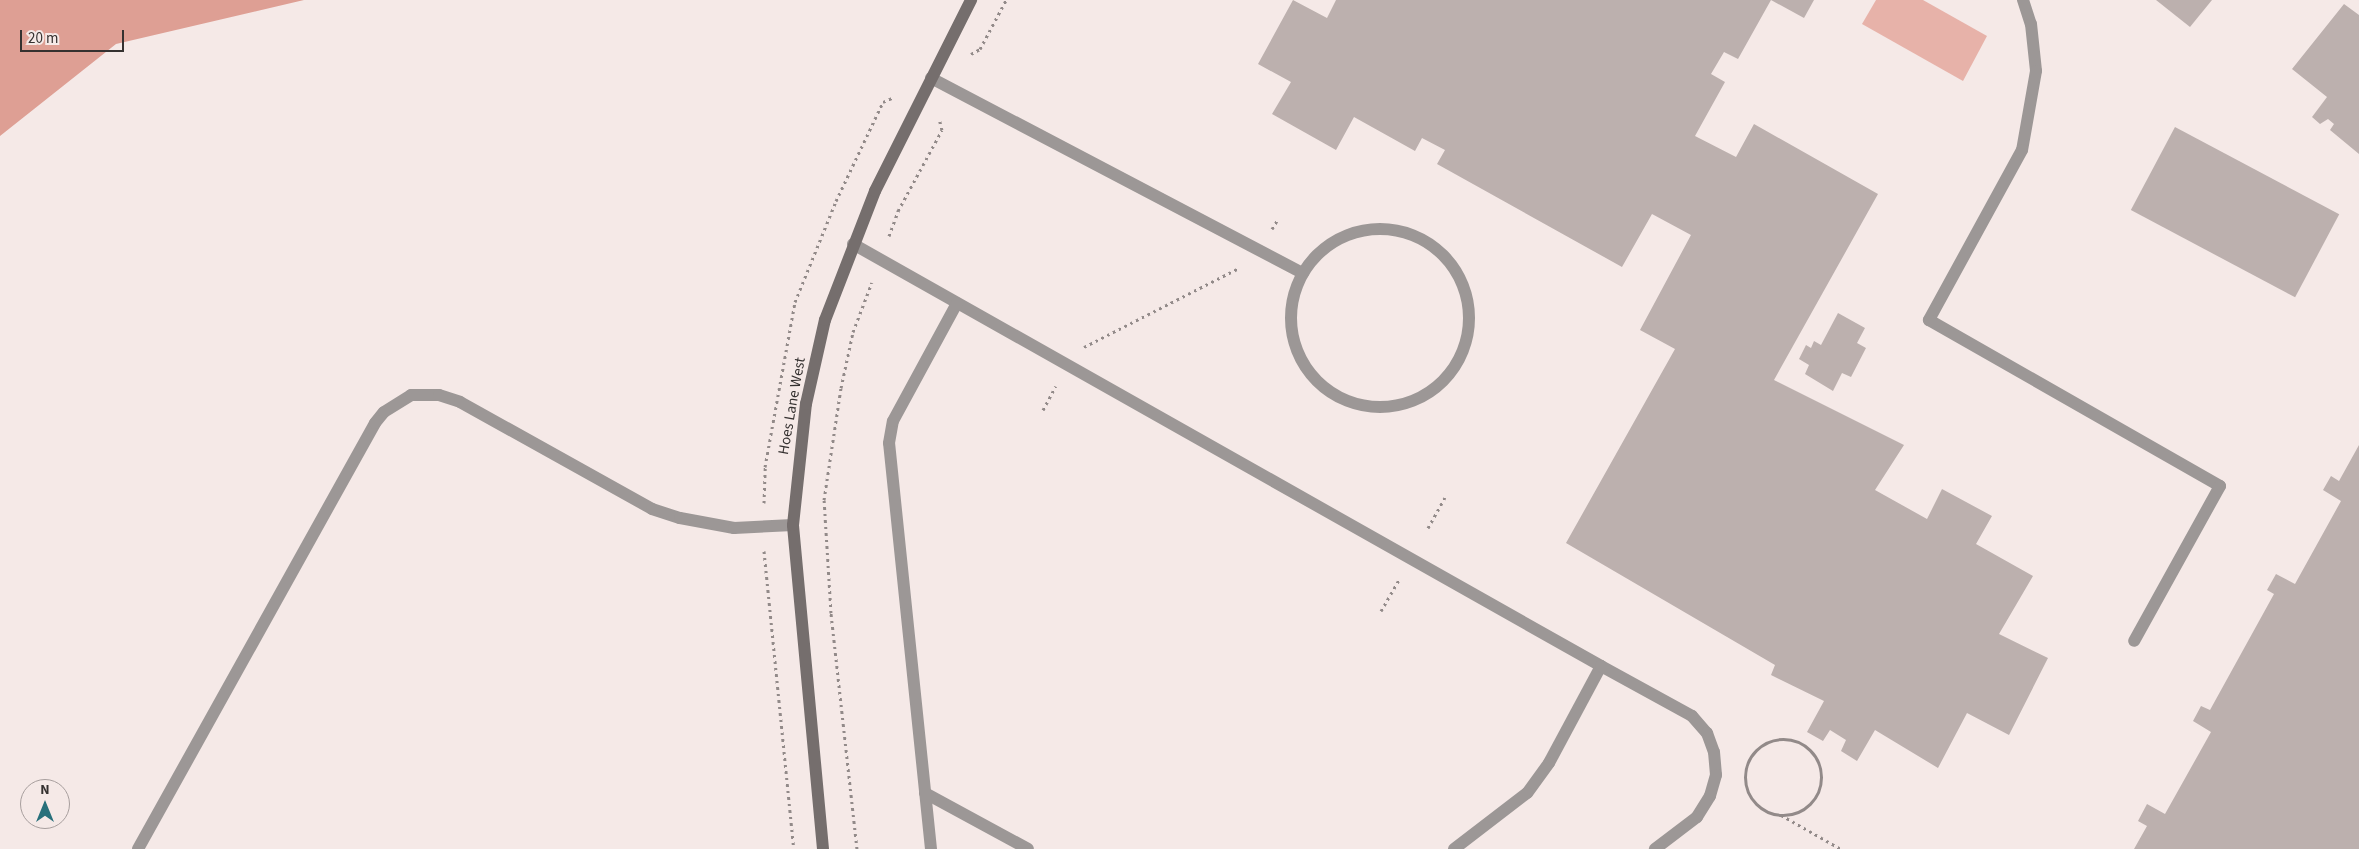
<!DOCTYPE html>
<style>
body{margin:0}
#map{position:relative;width:2359px;height:849px;overflow:hidden;background:#f5e9e7;font-family:"Source Sans 3",sans-serif}
div>[style]{position:absolute}
[style*='--x']{left:calc(var(--x)*1px);top:calc(var(--y)*1px);width:calc(var(--w)*1px);rotate:calc(var(--a)*1deg)}
.green>*{inset:0;background:#e7b2a9}
.forest>*{inset:0;background:#de9f94}
.building>*{inset:0;background:#bcb0ae;transform-origin:0 0}
.path>*{height:3px;margin-top:-1.5px;transform-origin:0;background:repeating-linear-gradient(90deg,#928a89 0 2.5px,transparent 0 6.5px)}
.path>.ring{margin:-1.5px;padding:0;box-sizing:content-box;background:none;border:3px solid #928a89;border-radius:50%}
.lane>*{height:12px;margin:-6px;padding:0 6px;transform-origin:6px;border-radius:6px;background:#9c9796}
.lane>.ring{margin:-6px;padding:0;box-sizing:content-box;background:none;border:12px solid #9c9796;border-radius:50%}
.secondary>*{height:12px;margin:-6px;padding:0 6px;transform-origin:6px;border-radius:6px;background:#756e6d}
span{translate:-50% -50%;white-space:nowrap;text-align:center;line-height:1.15;-webkit-text-stroke:4px #f5e9e7;paint-order:stroke}
.street-label{font-size:15px;color:#353130}
.north{position:absolute;left:20px;top:779px;width:50px;height:50px;box-sizing:border-box;background:#f5e9e7;border:1px solid #a89f9e;border-radius:50%;rotate:0deg;font-size:14px;font-weight:700;line-height:20px;text-align:center;color:#353130}
.north::after{content:'';display:block;margin:auto;width:18px;height:22px;background:#28707b;clip-path:polygon(50% 0,100% 100%,50% 72%,0 100%)}
.scale{position:absolute;left:20px;top:30px;width:104px;height:22px;box-sizing:border-box;border:2px solid #353130;border-top:0;padding-left:6px;font-size:15px;line-height:18px;white-space:nowrap;color:#353130;-webkit-text-stroke:4px #f5e9e7;paint-order:stroke}
</style>
<div id="map">
<div class="green">
<div style="clip-path:polygon(1876px 0,1923px 0,1987px 36px,1963px 81px,1862px 24px)"></div>
</div>
<div class="forest">
<div style="clip-path:polygon(0 0,304px 0,116px 44px,0 136px)"></div>
</div>
<div class="building">
<div style="clip-path:polygon(1293px 0,1327px 18px,1336px 0,1771px 0,1738px 59px,1724px 52px,1711px 74px,1725px 82px,1695px 136px,1736px 157px,1754px 124px,1878px 194px,1774px 380px,1904px 445px,1875px 490px,1927px 519px,1942px 489px,1992px 516px,1976px 544px,2033px 576px,1999px 634px,2048px 658px,2009px 735px,1967px 713px,1938px 768px,1875px 730px,1857px 761px,1841px 751px,1846px 740px,1830px 730px,1823px 741px,1807px 732px,1824px 701px,1771px 675px,1775px 665px,1566px 543px,1675px 349px,1640px 330px,1691px 235px,1652px 214px,1622px 267px,1437px 164px,1445px 150px,1422px 138px,1415px 151px,1354px 117px,1336px 150px,1272px 114px,1291px 82px,1258px 64px)"></div>
<div style="clip-path:polygon(1771px 0,1814px 0,1804px 18px)"></div>
<div style="clip-path:polygon(2156px 0,2212px 0,2190px 27px)"></div>
<div style="clip-path:polygon(2344px 4px,2359px 15px,2359px 154px,2330px 130px,2334px 124px,2328px 119px,2320px 124px,2312px 117px,2327px 97px,2292px 69px)"></div>
<div style="left:2175px;top:127px;width:186px;height:94px;rotate:28deg"></div>
<div style="clip-path:polygon(1838px 313px,1865px 328px,1857px 343px,1866px 348px,1851px 377px,1842px 373px,1833px 391px,1805px 374px,1809px 365px,1799px 359px,1806px 345px,1811px 348px,1814px 341px,1821px 345px)"></div>
<div style="clip-path:polygon(2359px 445px,2359px 849px,2134px 849px,2147px 826px,2138px 821px,2147px 804px,2165px 814px,2211px 732px,2193px 721px,2201px 706px,2210px 710px,2274px 594px,2267px 590px,2276px 574px,2295px 584px,2341px 501px,2323px 490px,2331px 476px,2339px 481px)"></div>
</div>
<div class="path">
<div style="--x:971;--y:54;--w:10;--a:-29"></div>
<div style="--x:980;--y:49;--w:55;--a:-62"></div>
<div style="--x:1272;--y:229;--w:12;--a:-59"></div>
<div style="--x:889;--y:236;--w:27;--a:-70"></div>
<div style="--x:898;--y:211;--w:92;--a:-61.5"></div>
<div style="--x:942;--y:130;--w:12;--a:-104"></div>
<div style="--x:1084;--y:347;--w:172;--a:-27"></div>
<div style="--x:1043;--y:410;--w:27;--a:-62"></div>
<div style="--x:764;--y:503;--w:36;--a:-88"></div>
<div style="--x:765;--y:467;--w:168;--a:-79.7"></div>
<div style="--x:795;--y:302;--w:109;--a:-67.9"></div>
<div style="--x:836;--y:201;--w:110;--a:-64.6"></div>
<div style="--x:883;--y:102;--w:12;--a:-24"></div>
<div style="--x:1428;--y:528;--w:35;--a:-61"></div>
<div style="--x:764;--y:551;--w:300;--a:84.3"></div>
<div style="--x:1381;--y:611;--w:36;--a:-60"></div>
<div class="ring" style="left:1745px;top:739px;width:73px;height:73px"></div>
<div style="--x:1781;--y:815;--w:69;--a:29.5"></div>
<div style="--x:857;--y:849;--w:237;--a:-96.3"></div>
<div style="--x:831;--y:613;--w:113;--a:-93.5"></div>
<div style="--x:824;--y:500;--w:113;--a:-81.4"></div>
<div style="--x:841;--y:388;--w:57;--a:-77.9"></div>
<div style="--x:853;--y:332;--w:53;--a:-69.2"></div>
</div>
<div class="lane">
<div style="--x:2023;--y:0;--w:25;--a:72"></div>
<div style="--x:2031;--y:24;--w:47;--a:83.9"></div>
<div style="--x:2036;--y:71;--w:80;--a:100"></div>
<div style="--x:2022;--y:150;--w:194;--a:118.7"></div>
<div style="--x:1929;--y:320;--w:335;--a:29.7"></div>
<div style="--x:2220;--y:486;--w:177;--a:119"></div>
<div style="--x:931;--y:78;--w:420;--a:27.7"></div>
<div class="ring" style="left:1291px;top:229px;width:166px;height:166px"></div>
<div style="--x:853;--y:244;--w:859;--a:29.43"></div>
<div style="--x:1601;--y:666;--w:110;--a:118.2"></div>
<div style="--x:1549;--y:763;--w:37;--a:126"></div>
<div style="--x:1527;--y:793;--w:92;--a:142.5"></div>
<div style="--x:1601;--y:666;--w:104;--a:28.8"></div>
<div style="--x:1692;--y:716;--w:23;--a:49"></div>
<div style="--x:1707;--y:733;--w:20;--a:70"></div>
<div style="--x:1714;--y:752;--w:23;--a:85"></div>
<div style="--x:1716;--y:775;--w:22;--a:106"></div>
<div style="--x:1710;--y:796;--w:25;--a:122"></div>
<div style="--x:1697;--y:817;--w:53;--a:142.7"></div>
<div style="--x:925;--y:793;--w:117;--a:28.5"></div>
<div style="--x:138;--y:849;--w:487;--a:-60.9"></div>
<div style="--x:375;--y:423;--w:14;--a:-51"></div>
<div style="--x:384;--y:412;--w:32;--a:-32"></div>
<div style="--x:411;--y:395;--w:28;--a:0"></div>
<div style="--x:439;--y:395;--w:22;--a:18"></div>
<div style="--x:460;--y:402;--w:220;--a:29.1"></div>
<div style="--x:652;--y:509;--w:29;--a:18"></div>
<div style="--x:680;--y:518;--w:55;--a:10.5"></div>
<div style="--x:734;--y:528;--w:59;--a:-2.9"></div>
<div style="--x:931;--y:849;--w:408;--a:-95.9"></div>
<div style="--x:889;--y:443;--w:22;--a:-80"></div>
<div style="--x:893;--y:421;--w:134;--a:-61.5"></div>
</div>
<div class="secondary">
<div style="--x:823;--y:849;--w:325;--a:-95.3"></div>
<div style="--x:793;--y:525;--w:122;--a:-83.9"></div>
<div style="--x:806;--y:404;--w:86;--a:-77.3"></div>
<div style="--x:825;--y:320;--w:138;--a:-68.8"></div>
<div style="--x:875;--y:191;--w:214;--a:-63.3"></div>
</div>
<div class="street-label">
<span style="left:792px;top:406px;rotate:-80deg">Hoes Lane West</span>
</div>
<div class="north">N</div>
<div class="scale">20 m</div>
</div>
